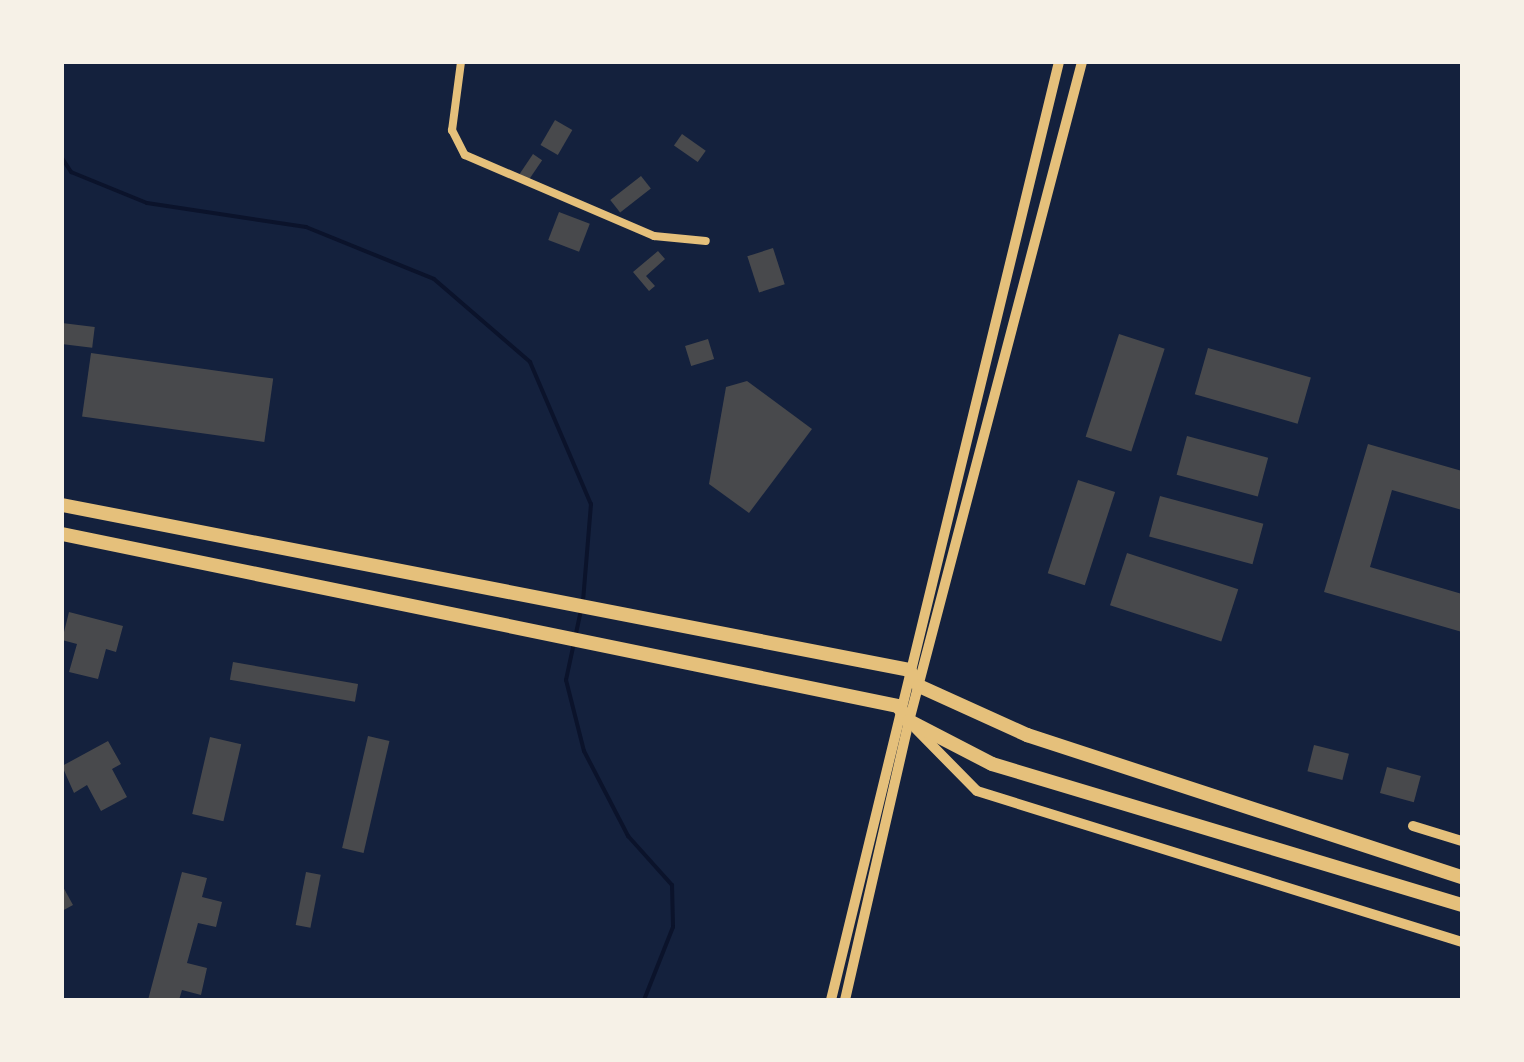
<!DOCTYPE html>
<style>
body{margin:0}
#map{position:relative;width:1524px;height:1062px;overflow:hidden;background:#14213d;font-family:"Roboto Condensed",sans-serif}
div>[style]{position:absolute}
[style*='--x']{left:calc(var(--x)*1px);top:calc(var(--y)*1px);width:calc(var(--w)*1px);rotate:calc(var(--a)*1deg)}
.stream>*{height:4px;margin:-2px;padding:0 2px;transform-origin:2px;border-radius:2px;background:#0b132b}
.building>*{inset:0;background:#48494c;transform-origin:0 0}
.minor>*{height:8px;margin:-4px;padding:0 4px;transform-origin:4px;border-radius:4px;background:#e5c07b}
.tertiary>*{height:10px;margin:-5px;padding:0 5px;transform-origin:5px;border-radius:5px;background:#e5c07b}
.primary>*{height:14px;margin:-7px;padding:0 7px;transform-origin:7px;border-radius:7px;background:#e5c07b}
span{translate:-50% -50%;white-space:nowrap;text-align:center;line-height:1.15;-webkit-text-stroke:6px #f6f1e7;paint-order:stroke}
.frame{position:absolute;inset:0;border:64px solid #f6f1e7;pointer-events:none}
</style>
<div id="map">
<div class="stream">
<div style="--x:62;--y:158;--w:17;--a:57"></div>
<div style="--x:71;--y:172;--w:82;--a:22.2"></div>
<div style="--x:147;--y:203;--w:161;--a:8.6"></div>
<div style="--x:306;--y:227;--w:138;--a:22.1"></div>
<div style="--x:434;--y:279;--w:127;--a:40.8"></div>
<div style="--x:530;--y:362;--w:155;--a:66.8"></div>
<div style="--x:591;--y:504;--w:97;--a:94.7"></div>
<div style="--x:581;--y:610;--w:72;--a:102.1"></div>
<div style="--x:566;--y:680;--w:73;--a:75.8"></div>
<div style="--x:584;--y:751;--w:96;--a:62.6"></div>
<div style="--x:628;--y:836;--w:66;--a:48.1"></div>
<div style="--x:672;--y:885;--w:42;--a:88.6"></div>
<div style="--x:673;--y:927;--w:79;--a:111.7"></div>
</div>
<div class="building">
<div style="left:555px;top:120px;width:20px;height:29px;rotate:30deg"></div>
<div style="left:682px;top:134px;width:29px;height:14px;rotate:35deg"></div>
<div style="left:533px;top:154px;width:11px;height:24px;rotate:34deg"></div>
<div style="left:641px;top:176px;width:16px;height:39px;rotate:52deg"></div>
<div style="left:559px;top:212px;width:33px;height:30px;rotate:21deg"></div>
<div style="left:773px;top:248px;width:38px;height:27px;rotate:72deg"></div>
<div style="clip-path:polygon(658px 251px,665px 259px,646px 276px,655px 286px,649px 291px,633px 272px)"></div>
<div style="left:62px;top:323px;width:33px;height:21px;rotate:7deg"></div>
<div style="left:1119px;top:334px;width:48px;height:108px;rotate:18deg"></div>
<div style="left:708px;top:339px;width:21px;height:24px;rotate:73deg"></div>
<div style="left:1208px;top:348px;width:107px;height:48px;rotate:16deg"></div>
<div style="left:91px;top:353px;width:184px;height:64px;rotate:8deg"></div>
<div style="clip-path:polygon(747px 381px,812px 429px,749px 513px,709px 484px,726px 387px)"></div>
<div style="left:1187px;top:436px;width:84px;height:40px;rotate:15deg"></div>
<div style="clip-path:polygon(1368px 444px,1462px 471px,1462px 510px,1392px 490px,1370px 567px,1462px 594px,1462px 632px,1324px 592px)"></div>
<div style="left:1078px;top:480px;width:39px;height:98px;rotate:18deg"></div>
<div style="left:1160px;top:496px;width:107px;height:42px;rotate:15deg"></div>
<div style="left:1127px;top:553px;width:117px;height:55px;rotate:18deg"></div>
<div style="clip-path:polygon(69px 612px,123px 626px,116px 652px,106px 649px,98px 679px,69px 672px,77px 644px,62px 640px)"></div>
<div style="left:233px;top:662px;width:127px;height:18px;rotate:10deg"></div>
<div style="left:368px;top:736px;width:22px;height:115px;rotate:13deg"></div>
<div style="left:210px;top:737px;width:32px;height:79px;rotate:13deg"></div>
<div style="clip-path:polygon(108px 741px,121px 764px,112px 769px,127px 797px,101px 811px,87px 785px,74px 793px,62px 766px)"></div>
<div style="left:1314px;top:745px;width:36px;height:27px;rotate:14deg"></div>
<div style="left:1387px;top:767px;width:35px;height:27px;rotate:15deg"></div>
<div style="clip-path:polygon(182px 872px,207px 878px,202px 897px,222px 902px,216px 927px,198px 923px,187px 963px,207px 968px,201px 995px,182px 990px,179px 1000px,148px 1000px)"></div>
<div style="left:306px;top:872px;width:15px;height:54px;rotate:11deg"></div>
<div style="clip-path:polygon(62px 885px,73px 905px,62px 911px)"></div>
</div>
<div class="minor">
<div style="--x:461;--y:62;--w:69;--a:97.5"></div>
<div style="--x:452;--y:130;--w:28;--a:63"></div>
<div style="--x:465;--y:155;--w:206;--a:23.2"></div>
<div style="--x:654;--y:236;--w:52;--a:5.5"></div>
</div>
<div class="tertiary">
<div style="--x:916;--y:729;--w:87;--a:45.5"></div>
<div style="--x:977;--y:791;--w:508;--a:17.29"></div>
<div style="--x:1413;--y:826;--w:51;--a:17"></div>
<div style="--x:831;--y:1000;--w:965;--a:-76.34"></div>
<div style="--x:845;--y:1000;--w:286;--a:-77.1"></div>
<div style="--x:909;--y:721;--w:681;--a:-75.29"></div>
</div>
<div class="primary">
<div style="--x:62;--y:505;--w:863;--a:11.02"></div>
<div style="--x:909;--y:670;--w:19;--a:58"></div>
<div style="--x:919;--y:686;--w:119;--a:24.4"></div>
<div style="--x:1027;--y:735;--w:458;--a:18.1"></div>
<div style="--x:62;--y:534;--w:854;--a:11.63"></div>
<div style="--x:898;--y:706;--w:19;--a:54"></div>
<div style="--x:909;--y:721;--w:93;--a:27.4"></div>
<div style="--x:992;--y:764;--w:491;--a:16.7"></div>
</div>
<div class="frame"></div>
</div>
